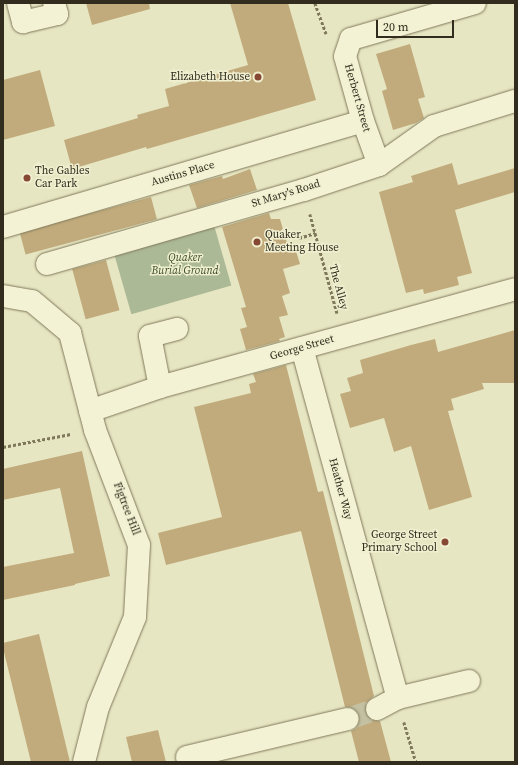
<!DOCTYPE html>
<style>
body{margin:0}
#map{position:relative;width:518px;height:765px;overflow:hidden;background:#e7e6c2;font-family:"Source Serif 4",serif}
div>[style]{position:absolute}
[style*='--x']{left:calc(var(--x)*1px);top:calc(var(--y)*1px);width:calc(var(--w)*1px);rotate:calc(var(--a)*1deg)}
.cemetery>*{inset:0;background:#acb996;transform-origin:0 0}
.building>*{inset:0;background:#c1ab7c;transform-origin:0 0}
.minor-tunnel>*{height:22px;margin-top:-11px;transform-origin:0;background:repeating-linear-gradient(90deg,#c3c1a1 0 22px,transparent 0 33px)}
.path>*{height:2.5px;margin-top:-1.25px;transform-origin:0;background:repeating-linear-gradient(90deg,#7f785b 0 3px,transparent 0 5px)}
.roads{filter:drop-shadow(0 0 1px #7f785b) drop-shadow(0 0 1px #7f785b)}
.minor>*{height:22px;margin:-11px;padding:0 11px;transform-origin:11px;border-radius:11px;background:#f4f2d4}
.dots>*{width:11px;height:11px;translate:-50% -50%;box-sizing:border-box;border:2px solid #f0efd0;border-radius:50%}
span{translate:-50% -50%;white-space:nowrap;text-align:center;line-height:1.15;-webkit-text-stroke:3px #f0efd0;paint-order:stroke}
.poi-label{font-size:11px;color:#312c1e}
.right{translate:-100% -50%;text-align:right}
.left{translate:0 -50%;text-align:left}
.street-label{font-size:11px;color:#312c1e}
.park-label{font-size:11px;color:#384a27;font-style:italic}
.frame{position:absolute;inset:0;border:4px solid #312c1e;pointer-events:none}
.scale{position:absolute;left:376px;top:20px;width:78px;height:18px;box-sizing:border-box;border:2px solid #312c1e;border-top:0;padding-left:5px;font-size:12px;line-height:14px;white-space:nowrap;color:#312c1e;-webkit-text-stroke:3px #f0efd0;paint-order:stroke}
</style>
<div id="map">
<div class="cemetery">
<div style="left:214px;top:225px;width:63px;height:104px;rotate:74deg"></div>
</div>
<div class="building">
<div style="clip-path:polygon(86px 3px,149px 3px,150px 9px,92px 25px)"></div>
<div style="clip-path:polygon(230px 3px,288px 3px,316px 100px,147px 149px,146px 147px,72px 169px,64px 140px,138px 118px,137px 115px,169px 106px,165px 89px,248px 65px)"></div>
<div style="clip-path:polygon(410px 44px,425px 97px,418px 99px,424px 118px,416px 123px,393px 130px,382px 91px,387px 89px,376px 54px)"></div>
<div style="clip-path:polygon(40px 70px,55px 126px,3px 140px,3px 80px)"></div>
<div style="clip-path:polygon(452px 163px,458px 185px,515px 168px,515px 192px,455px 210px,472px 273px,457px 277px,459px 285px,424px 294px,423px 289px,406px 293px,379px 192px,413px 182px,411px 176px)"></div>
<div style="clip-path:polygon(250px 169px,257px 190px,197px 208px,189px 185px,222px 176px,223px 179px)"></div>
<div style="left:151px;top:197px;width:23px;height:136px;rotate:75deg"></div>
<div style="clip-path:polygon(269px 213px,271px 219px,280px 219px,287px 243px,293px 242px,300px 264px,283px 269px,290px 293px,282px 296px,288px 315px,279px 317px,285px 337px,279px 339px,280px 341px,246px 350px,240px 329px,247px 327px,241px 308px,246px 307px,222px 227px)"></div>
<div style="left:106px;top:260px;width:52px;height:35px;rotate:75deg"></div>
<div style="clip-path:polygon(515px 330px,515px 383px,482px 383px,484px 389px,451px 399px,454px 410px,448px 411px,472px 497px,429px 510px,411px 446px,394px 452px,384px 418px,350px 428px,340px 394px,351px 391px,347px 378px,363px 373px,360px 360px,411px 345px,435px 339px,438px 352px)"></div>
<div style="clip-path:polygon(286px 365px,318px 492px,323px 491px,374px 696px,366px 703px,365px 708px,366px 714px,371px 720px,380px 721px,391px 762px,359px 762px,351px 731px,357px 728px,360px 723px,360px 716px,357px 710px,352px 707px,345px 707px,301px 531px,166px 565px,158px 533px,222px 517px,194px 407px,251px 393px,249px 384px,256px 382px,253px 374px)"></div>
<div style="clip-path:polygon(82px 451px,110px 576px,75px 584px,75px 585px,3px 600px,3px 567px,74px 553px,60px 488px,3px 500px,3px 469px)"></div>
<div style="clip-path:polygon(39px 634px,70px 762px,31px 762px,3px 648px,3px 643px)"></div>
<div style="clip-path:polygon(158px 730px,166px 762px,132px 762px,126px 737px)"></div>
</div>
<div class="minor-tunnel">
<div style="--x:348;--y:719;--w:31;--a:-19"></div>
</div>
<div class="path">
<div style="--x:315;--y:3;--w:33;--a:70"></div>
<div style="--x:310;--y:214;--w:103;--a:74.7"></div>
<div style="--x:299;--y:238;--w:17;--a:-17"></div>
<div style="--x:3;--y:447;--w:69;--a:-10.8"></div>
<div style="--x:404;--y:722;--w:42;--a:73.3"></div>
</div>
<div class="roads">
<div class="minor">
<div style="--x:18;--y:3;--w:20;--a:75"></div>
<div style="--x:23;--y:22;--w:35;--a:-13"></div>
<div style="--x:57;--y:14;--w:11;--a:-105"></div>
<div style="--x:379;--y:165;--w:47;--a:-110"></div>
<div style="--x:363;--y:121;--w:67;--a:-105.5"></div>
<div style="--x:345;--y:56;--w:18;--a:-71"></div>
<div style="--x:351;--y:39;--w:129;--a:-16.2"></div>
<div style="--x:3;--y:227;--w:375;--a:-16.4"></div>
<div style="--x:47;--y:264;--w:267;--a:-16.1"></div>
<div style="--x:304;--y:190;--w:79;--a:-18.4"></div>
<div style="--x:379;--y:165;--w:67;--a:-35.3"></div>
<div style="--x:434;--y:126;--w:85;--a:-17.2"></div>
<div style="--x:3;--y:296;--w:29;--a:10"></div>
<div style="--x:32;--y:301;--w:50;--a:40.1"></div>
<div style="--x:70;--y:333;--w:100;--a:75.5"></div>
<div style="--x:95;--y:430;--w:123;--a:69.1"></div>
<div style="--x:139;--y:545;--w:72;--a:93.2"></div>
<div style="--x:135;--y:617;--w:97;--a:112.3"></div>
<div style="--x:98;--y:707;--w:57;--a:104.3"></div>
<div style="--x:302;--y:348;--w:363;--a:74.7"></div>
<div style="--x:160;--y:387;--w:52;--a:-101.1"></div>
<div style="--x:150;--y:336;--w:28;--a:-15"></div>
<div style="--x:90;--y:411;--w:74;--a:-18.9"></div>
<div style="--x:160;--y:387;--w:368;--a:-15.4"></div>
<div style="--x:377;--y:709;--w:24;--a:-28"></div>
<div style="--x:398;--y:698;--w:73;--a:-13.5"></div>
<div style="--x:187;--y:757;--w:165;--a:-13.3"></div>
</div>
</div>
<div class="dots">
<div style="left:258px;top:77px;background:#864833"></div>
<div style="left:27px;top:178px;background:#864833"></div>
<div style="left:257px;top:242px;background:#864833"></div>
<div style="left:445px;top:542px;background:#864833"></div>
</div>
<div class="poi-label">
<span class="right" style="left:250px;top:77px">Elizabeth House</span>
<span class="left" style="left:35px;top:178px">The Gables<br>Car Park</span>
<span class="left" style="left:265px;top:242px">Quaker<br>Meeting House</span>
<span class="right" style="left:437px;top:542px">George Street<br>Primary School</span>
</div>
<div class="street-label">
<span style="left:357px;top:98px;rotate:74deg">Herbert Street</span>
<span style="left:183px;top:174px;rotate:-16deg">Austins Place</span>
<span style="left:286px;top:194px;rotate:-17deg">St Mary's Road</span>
<span style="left:338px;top:287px;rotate:75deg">The Alley</span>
<span style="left:302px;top:348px;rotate:-16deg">George Street</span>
<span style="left:340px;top:489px;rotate:75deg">Heather Way</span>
<span style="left:126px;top:509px;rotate:69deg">Figtree Hill</span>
</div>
<div class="park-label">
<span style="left:185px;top:265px">Quaker<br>Burial Ground</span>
</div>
<div class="frame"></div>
<div class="scale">20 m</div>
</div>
